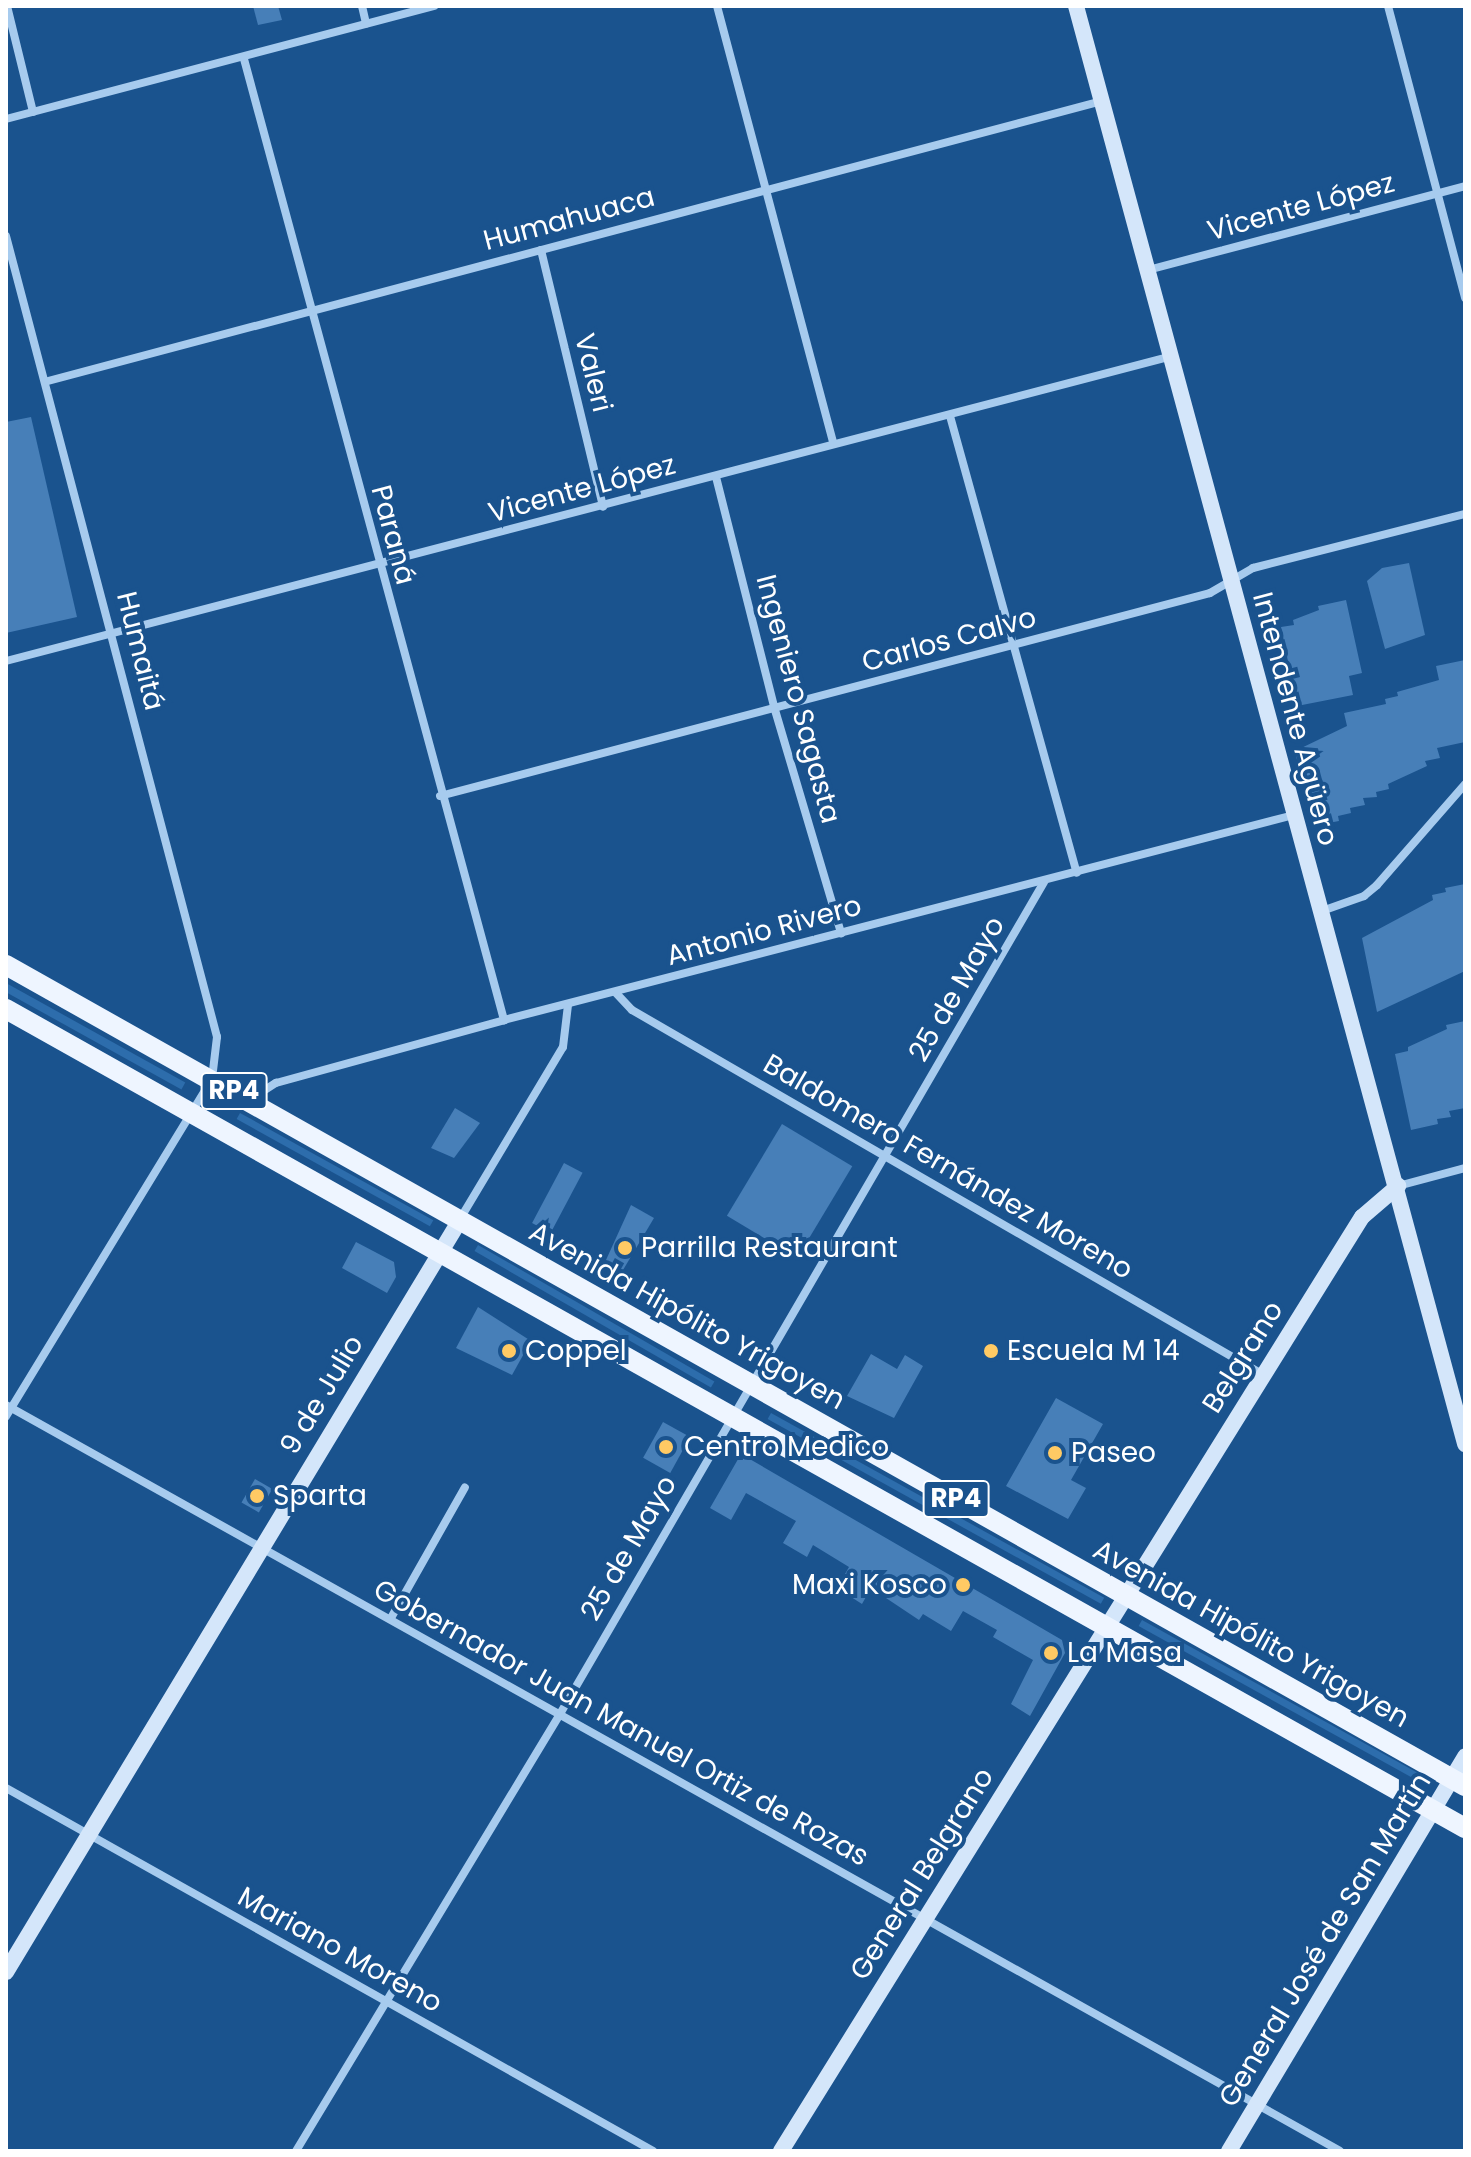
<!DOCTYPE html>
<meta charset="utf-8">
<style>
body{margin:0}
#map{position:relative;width:1471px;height:2157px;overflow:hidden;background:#1a538e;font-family:Poppins,sans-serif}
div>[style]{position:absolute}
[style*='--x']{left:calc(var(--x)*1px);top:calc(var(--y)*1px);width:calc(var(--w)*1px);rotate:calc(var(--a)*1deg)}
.green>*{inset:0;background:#2d6dac;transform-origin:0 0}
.building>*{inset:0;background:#477fb8;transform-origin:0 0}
.street>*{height:8px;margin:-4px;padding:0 4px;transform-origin:4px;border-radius:4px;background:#a7cbee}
.secondary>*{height:16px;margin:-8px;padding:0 8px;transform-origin:8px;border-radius:8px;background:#d4e6fa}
.primary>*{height:20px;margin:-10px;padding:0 10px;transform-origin:10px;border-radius:10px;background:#eef5ff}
.dots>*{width:22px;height:22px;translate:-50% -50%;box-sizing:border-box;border:4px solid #1a538e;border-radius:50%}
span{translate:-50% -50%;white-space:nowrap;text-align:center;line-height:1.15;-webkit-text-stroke:8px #1a538e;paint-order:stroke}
.shield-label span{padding:2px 6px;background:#1a538e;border:2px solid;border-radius:6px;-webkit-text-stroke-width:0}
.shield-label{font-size:26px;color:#fff;font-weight:700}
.street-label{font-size:28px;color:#fff}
.poi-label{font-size:28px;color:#fff}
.left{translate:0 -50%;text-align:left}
.right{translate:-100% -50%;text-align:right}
.frame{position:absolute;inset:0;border:8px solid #fff;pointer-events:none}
</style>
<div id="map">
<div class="green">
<div style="left:6px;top:983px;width:205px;height:8px;rotate:29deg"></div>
<div style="left:240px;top:1113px;width:221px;height:7px;rotate:29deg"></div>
<div style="left:478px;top:1245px;width:273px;height:7px;rotate:30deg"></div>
<div style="left:771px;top:1413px;width:381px;height:7px;rotate:29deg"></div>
<div style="left:1142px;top:1620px;width:315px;height:7px;rotate:29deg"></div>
</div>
<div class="building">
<div style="clip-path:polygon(253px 6px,278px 6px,282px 20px,258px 25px)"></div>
<div style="clip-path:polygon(31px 417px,77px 617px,6px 633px,6px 422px)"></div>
<div style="clip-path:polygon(1409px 563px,1425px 635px,1385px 649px,1367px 581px,1382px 568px)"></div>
<div style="clip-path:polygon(1346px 600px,1362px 673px,1349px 676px,1353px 695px,1297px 706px,1281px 627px,1294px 625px,1293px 620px,1319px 610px,1318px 606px)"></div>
<div style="clip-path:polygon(1465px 660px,1465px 742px,1437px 748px,1440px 758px,1425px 761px,1427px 766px,1388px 784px,1389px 789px,1376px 792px,1377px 797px,1363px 798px,1365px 805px,1350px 808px,1351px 813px,1338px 816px,1339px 821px,1312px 826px,1295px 751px,1347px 726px,1344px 713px,1386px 704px,1385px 699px,1398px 696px,1397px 692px,1439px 680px,1436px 666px)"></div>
<div style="clip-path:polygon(1465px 884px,1465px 971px,1377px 1012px,1362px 938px,1433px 900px,1432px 895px,1446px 892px,1445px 888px)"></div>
<div style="clip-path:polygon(1465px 1021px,1465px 1108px,1449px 1111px,1451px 1117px,1437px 1119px,1438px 1124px,1411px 1130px,1395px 1054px,1408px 1051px,1408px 1047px,1447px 1029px,1446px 1025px)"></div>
<div style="clip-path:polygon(455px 1108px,480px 1123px,454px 1158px,431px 1148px)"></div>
<div style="left:782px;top:1124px;width:82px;height:107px;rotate:31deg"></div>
<div style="left:564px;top:1163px;width:21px;height:68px;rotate:28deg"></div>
<div style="clip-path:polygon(631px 1205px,654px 1218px,623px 1270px,606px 1260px)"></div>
<div style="clip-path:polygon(356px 1242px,394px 1262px,396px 1277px,387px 1293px,342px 1268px)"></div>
<div style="clip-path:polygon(478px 1307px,531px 1341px,512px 1375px,456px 1348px)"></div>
<div style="clip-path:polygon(871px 1354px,897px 1369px,905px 1355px,923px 1366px,894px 1418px,847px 1396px)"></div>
<div style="clip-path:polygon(1056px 1398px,1103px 1424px,1071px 1480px,1086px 1488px,1068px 1519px,1006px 1486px)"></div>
<div style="left:663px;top:1422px;width:31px;height:41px;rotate:29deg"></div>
<div style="clip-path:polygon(741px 1454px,1062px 1640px,1065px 1653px,1030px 1716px,1011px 1704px,1033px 1660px,993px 1637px,997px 1630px,963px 1611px,951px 1631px,923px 1614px,919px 1620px,871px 1588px,862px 1604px,837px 1588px,849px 1567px,813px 1545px,807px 1557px,783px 1543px,796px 1521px,746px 1493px,731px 1520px,710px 1508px)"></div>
<div style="left:255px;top:1479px;width:20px;height:27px;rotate:30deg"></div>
</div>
<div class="street">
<div style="--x:7;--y:6;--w:109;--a:76.2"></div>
<div style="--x:362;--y:6;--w:18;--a:77"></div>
<div style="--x:717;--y:6;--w:452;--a:75.1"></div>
<div style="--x:1388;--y:6;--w:302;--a:75.2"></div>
<div style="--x:244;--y:59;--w:996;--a:74.86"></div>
<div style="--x:6;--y:119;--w:443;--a:-14.8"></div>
<div style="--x:6;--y:236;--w:828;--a:75.24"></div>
<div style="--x:217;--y:1037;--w:42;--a:96.8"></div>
<div style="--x:212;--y:1079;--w:396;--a:121.4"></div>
<div style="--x:541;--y:250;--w:264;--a:76.4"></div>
<div style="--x:1148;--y:270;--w:328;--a:-14.8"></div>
<div style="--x:48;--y:381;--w:1091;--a:-14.88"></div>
<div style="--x:950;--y:416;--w:474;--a:74.5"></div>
<div style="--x:716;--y:477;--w:240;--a:75.8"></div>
<div style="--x:775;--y:710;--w:233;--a:73.5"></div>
<div style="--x:6;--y:661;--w:1201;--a:-14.66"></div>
<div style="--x:440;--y:796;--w:796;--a:-14.77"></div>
<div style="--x:1210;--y:593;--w:50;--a:-30.2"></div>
<div style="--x:1253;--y:568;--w:219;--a:-14.3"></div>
<div style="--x:1319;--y:912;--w:48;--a:-19.6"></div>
<div style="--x:1364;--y:896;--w:17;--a:-40"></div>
<div style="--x:1377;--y:885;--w:134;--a:-48.9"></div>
<div style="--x:616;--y:993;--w:23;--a:47"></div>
<div style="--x:632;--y:1010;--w:728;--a:30.02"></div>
<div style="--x:251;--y:1099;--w:30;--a:-33"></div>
<div style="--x:276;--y:1083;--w:237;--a:-15.4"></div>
<div style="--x:504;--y:1020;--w:816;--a:-14.55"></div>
<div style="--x:1398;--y:1186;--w:69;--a:-15"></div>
<div style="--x:460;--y:1219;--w:200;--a:-59.1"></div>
<div style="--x:563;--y:1047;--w:42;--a:-83.2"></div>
<div style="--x:6;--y:1405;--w:1528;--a:29.21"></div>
<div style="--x:391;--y:1618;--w:150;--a:-60.5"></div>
<div style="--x:6;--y:1788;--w:742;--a:29.29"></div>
<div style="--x:296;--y:2151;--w:511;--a:-58.86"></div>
<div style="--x:560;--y:1714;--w:963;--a:-59.81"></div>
</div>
<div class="secondary">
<div style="--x:1076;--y:6;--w:1490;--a:74.86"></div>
<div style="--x:6;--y:1972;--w:878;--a:-58.88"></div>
<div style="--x:781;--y:2151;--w:1100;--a:-58.12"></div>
<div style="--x:1362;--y:1217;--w:48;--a:-40.7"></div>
<div style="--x:1229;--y:2151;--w:460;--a:-59.1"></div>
</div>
<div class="primary">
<div style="--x:6;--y:965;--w:1674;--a:29.37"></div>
<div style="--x:6;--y:1009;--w:1673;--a:29.31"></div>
</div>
<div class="dots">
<div style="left:625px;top:1248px;background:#ffca64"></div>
<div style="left:509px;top:1351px;background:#ffca64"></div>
<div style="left:991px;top:1351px;background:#ffca64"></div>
<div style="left:666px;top:1447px;background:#ffca64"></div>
<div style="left:1055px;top:1453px;background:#ffca64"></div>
<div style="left:257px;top:1496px;background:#ffca64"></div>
<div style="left:963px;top:1585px;background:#ffca64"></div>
<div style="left:1051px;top:1653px;background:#ffca64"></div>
</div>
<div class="shield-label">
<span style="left:234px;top:1091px">RP4</span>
<span style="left:956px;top:1499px">RP4</span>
</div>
<div class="street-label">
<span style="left:1301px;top:207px;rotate:-15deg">Vicente López</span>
<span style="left:569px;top:219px;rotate:-15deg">Humahuaca</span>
<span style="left:593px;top:373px;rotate:76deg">Valeri</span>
<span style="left:582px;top:489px;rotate:-15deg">Vicente López</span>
<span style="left:393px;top:535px;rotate:75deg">Paraná</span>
<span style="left:949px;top:640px;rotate:-15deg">Carlos Calvo</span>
<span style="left:140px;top:651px;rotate:76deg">Humaitá</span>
<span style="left:798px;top:699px;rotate:75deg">Ingeniero Sagasta</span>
<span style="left:1295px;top:719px;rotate:75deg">Intendente Agüero</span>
<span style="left:764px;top:931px;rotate:-15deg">Antonio Rivero</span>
<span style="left:957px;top:989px;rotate:-60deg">25 de Mayo</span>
<span style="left:948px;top:1167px;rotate:30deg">Baldomero Fernández Moreno</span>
<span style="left:687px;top:1316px;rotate:29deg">Avenida Hipólito Yrigoyen</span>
<span style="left:1243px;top:1357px;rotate:-58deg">Belgrano</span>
<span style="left:322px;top:1395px;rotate:-59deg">9 de Julio</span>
<span style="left:629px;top:1548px;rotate:-60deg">25 de Mayo</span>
<span style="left:1251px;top:1634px;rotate:29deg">Avenida Hipólito Yrigoyen</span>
<span style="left:621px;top:1723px;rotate:29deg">Gobernador Juan Manuel Ortiz de Rozas</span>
<span style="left:922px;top:1874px;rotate:-58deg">General Belgrano</span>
<span style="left:1325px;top:1940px;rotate:-59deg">General José de San Martín</span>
<span style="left:340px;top:1950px;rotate:29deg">Mariano Moreno</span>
</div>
<div class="poi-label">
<span class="left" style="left:641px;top:1248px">Parrilla Restaurant</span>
<span class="left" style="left:525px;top:1351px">Coppel</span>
<span class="left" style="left:1007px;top:1351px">Escuela M 14</span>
<span class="left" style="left:684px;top:1447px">Centro Medico</span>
<span class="left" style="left:1071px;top:1453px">Paseo</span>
<span class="left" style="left:273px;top:1496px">Sparta</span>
<span class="right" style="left:947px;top:1585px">Maxi Kosco</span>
<span class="left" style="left:1067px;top:1653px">La Masa</span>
</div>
<div class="frame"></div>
</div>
